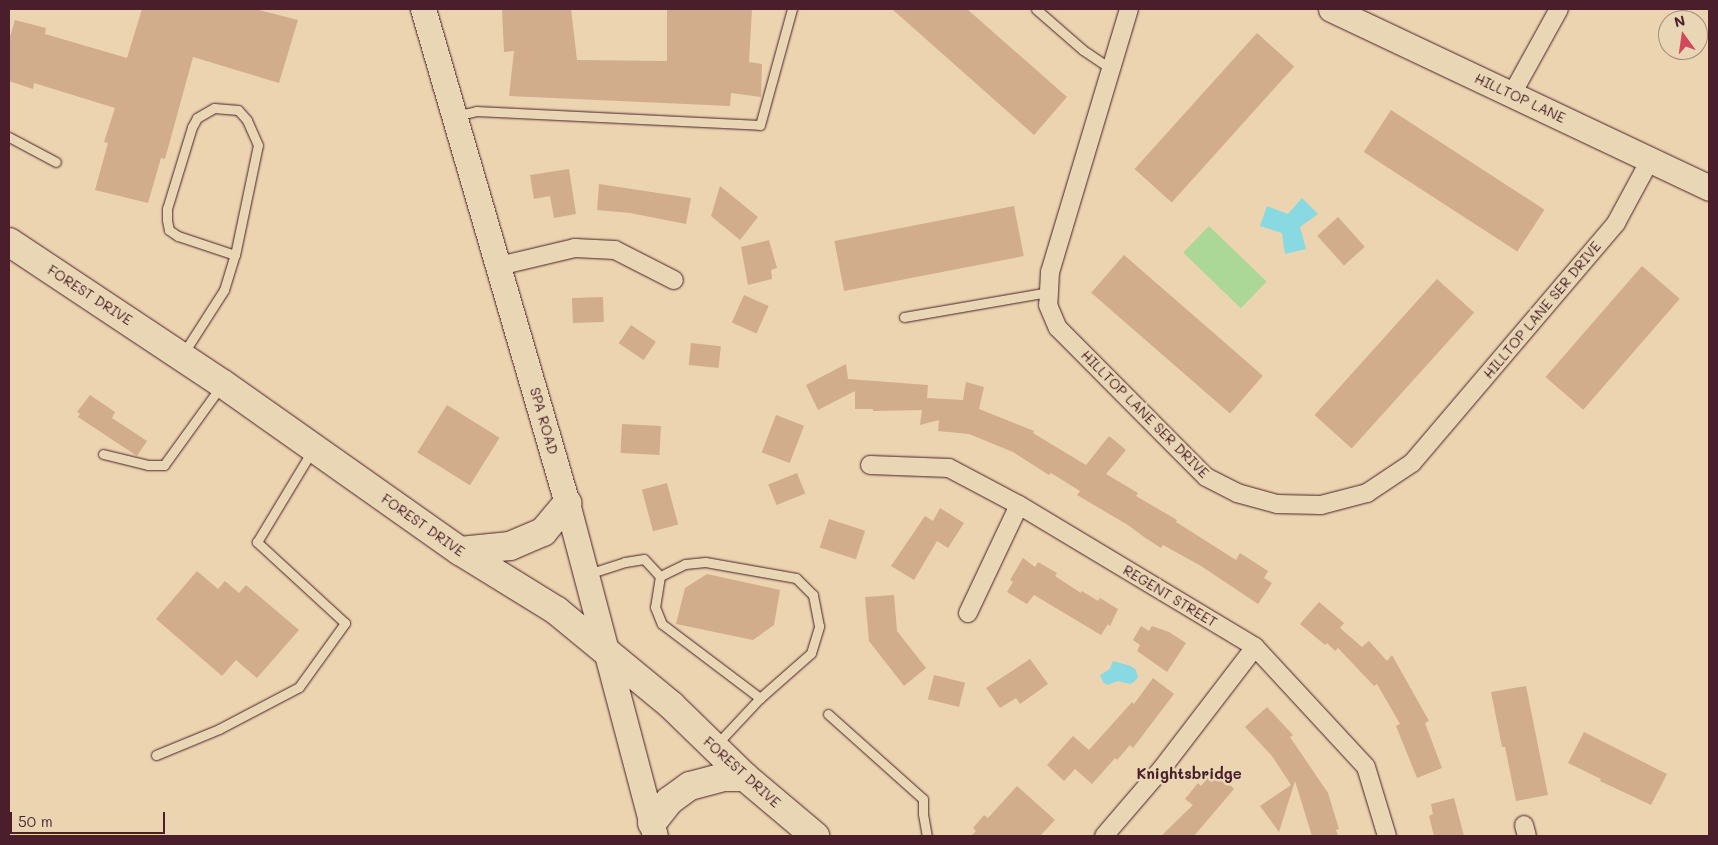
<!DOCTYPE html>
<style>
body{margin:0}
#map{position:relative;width:1718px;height:845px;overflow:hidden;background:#ebd4af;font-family:Mali,sans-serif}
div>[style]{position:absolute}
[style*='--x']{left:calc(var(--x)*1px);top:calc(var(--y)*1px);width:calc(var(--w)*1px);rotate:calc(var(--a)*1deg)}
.green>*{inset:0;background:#acd897;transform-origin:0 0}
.water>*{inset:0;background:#88d9e1}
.building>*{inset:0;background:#d1ad8c;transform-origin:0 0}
.roads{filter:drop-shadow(0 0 1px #4a1f2b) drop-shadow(0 0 1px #4a1f2b)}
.lane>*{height:9px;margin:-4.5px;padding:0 4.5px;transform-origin:4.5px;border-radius:4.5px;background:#e8d6b4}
.street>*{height:18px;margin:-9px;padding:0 9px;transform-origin:9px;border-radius:9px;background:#e8d6b4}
.secondary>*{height:25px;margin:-12.5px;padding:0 12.5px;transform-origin:12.5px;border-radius:12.5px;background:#e8d6b4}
.primary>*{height:28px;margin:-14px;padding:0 14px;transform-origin:14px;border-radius:14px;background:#e8d6b4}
span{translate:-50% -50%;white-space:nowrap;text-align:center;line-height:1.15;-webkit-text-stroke:5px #e8d6b4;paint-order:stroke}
.street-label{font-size:14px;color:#4a1f2b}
.neighbourhood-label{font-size:15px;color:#4a1f2b;font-weight:700}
.frame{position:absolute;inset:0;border:10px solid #4a1f2b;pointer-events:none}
.north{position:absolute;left:1658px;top:10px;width:50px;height:50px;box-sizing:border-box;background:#e8d6b4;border:1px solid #a98d7d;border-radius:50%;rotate:346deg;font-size:14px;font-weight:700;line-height:20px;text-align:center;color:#4a1f2b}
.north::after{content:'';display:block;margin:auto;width:18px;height:22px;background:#d1495b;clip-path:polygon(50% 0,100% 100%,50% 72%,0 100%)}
.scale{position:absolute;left:10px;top:812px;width:155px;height:22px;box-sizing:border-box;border:2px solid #4a1f2b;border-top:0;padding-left:6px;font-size:15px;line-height:18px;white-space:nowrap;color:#4a1f2b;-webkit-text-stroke:4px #e8d6b4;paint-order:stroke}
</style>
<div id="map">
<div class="green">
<div style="left:1209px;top:226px;width:80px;height:37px;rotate:44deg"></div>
</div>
<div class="water">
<div style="clip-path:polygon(1302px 198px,1318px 214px,1300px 227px,1306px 249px,1285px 254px,1282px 233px,1260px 226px,1267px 206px,1288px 214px)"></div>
<div style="clip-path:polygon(1113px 661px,1131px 666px,1136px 670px,1138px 677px,1134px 682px,1130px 684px,1118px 681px,1107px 685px,1103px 682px,1100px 675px,1110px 669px)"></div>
</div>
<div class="building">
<div style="clip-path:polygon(142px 9px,255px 9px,298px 20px,279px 83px,193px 57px,165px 159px,161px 158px,148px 203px,95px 190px,108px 143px,104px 142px,115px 108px,34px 83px,33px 89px,9px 81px,9px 40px,15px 20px,46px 28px,45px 34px,127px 58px)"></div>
<div style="clip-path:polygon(502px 9px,571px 9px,577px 60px,667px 61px,667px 9px,752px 9px,749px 62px,762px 64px,761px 97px,731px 93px,730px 106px,509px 96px,514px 51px,504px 52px)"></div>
<div style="clip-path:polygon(892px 9px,967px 9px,1067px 97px,1034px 135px)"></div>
<div style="left:1257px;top:33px;width:50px;height:183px;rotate:42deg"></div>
<div style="left:1391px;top:110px;width:183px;height:50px;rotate:33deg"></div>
<div style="clip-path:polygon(569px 169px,576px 214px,554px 218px,550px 196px,534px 199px,530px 175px)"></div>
<div style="clip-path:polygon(599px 184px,691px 198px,686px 224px,630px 213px,597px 210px)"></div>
<div style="clip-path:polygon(720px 186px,758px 217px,740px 240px,711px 216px)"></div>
<div style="left:1014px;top:206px;width:51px;height:183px;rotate:79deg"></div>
<div style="left:1338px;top:217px;width:40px;height:28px;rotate:48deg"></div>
<div style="clip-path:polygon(769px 240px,777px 268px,771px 270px,772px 279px,748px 285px,741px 247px)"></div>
<div style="left:1124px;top:255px;width:184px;height:50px;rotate:41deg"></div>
<div style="left:1642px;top:266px;width:50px;height:147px;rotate:41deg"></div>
<div style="left:1437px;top:279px;width:50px;height:183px;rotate:42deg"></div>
<div style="left:744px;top:295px;width:27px;height:30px;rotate:24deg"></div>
<div style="left:603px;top:297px;width:25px;height:31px;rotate:88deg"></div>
<div style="left:631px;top:325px;width:30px;height:22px;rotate:34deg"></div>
<div style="left:691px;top:343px;width:30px;height:22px;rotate:6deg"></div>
<div style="clip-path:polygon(846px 364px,848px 379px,928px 385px,927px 398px,963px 400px,966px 382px,984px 387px,979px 409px,1034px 431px,1033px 433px,1086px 465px,1109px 436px,1126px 450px,1106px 474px,1138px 493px,1136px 496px,1177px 520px,1176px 522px,1236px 560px,1240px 553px,1268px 571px,1264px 578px,1272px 583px,1258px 604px,1201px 566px,1163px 545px,1161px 548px,1144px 537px,1128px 525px,1077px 495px,1080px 491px,1051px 473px,1049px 475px,1013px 452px,969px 434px,938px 431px,939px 420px,920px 425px,922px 410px,873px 411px,873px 409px,855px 409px,855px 391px,818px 410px,806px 385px)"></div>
<div style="clip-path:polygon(90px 395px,115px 412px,112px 418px,147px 441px,137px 456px,78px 417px,80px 414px,77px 412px)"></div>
<div style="left:447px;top:405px;width:62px;height:56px;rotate:32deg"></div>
<div style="left:776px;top:415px;width:30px;height:40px;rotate:21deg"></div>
<div style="left:622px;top:424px;width:39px;height:29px;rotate:3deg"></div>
<div style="left:797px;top:473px;width:22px;height:31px;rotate:68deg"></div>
<div style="left:667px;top:483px;width:43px;height:26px;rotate:75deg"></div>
<div style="clip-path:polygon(940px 508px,964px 523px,948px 548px,937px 541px,914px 580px,891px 566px,925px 516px,933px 521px)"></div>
<div style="left:829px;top:519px;width:38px;height:30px;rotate:18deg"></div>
<div style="clip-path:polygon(1023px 558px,1035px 567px,1038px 562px,1057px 573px,1055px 576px,1081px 593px,1082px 591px,1098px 601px,1100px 598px,1118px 609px,1110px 626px,1108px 624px,1101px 635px,1034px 595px,1027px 604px,1007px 592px,1013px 582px,1010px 580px)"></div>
<div style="clip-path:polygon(197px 571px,218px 589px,225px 581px,239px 593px,246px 585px,299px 630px,257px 678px,236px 660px,222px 676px,156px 619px)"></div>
<div style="clip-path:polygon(707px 574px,780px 590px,774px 625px,753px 640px,676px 624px,685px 588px)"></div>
<div style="clip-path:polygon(894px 595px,897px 631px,926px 668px,904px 686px,869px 641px,865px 597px)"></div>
<div style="clip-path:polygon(1319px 602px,1344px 623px,1340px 628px,1362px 647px,1369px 641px,1387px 661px,1392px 655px,1429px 721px,1425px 723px,1442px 768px,1417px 778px,1396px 726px,1400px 724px,1377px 684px,1374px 686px,1338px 648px,1335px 651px,1327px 643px,1325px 645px,1300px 624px)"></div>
<div style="clip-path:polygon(1141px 626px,1149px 631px,1152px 626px,1169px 632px,1186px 643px,1167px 672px,1137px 651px,1140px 645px,1133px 640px)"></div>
<div style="clip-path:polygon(1030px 659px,1048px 684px,1020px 704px,1016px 698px,1000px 708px,986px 688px)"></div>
<div style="left:934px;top:675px;width:32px;height:25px;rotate:14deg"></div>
<div style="clip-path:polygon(1153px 678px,1174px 694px,1133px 748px,1130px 745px,1117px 760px,1115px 758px,1092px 784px,1075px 769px,1064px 781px,1047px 765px,1073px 736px,1089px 750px,1132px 702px,1134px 704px)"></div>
<div style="clip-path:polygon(1526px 686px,1548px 795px,1516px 801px,1505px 747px,1502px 747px,1491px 692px)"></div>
<div style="clip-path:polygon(1267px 707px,1293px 735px,1290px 737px,1328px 793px,1339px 829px,1336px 830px,1338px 836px,1312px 836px,1295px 781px,1279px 832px,1260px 806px,1291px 785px,1272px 756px,1245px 727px)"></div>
<div style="clip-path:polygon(1584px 732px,1667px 774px,1651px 805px,1600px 781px,1601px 779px,1568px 763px)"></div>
<div style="clip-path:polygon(1214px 770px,1234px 789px,1194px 836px,1161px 836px,1193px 805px,1185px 799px,1198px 783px,1201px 786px)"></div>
<div style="clip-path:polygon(1017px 786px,1055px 820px,1040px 836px,971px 836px,976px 831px,973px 828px,984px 815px,988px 818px)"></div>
<div style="clip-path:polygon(1454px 798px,1464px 836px,1434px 836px,1429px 816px,1433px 814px,1431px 804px)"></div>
</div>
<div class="roads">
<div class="lane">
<div style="--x:1036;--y:9;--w:62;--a:41.1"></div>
<div style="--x:1083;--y:50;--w:34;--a:34"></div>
<div style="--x:455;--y:116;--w:22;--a:-13"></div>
<div style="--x:476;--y:111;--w:284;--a:2.8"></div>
<div style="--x:760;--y:125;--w:120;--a:-74.6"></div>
<div style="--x:9;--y:137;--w:53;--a:28"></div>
<div style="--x:904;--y:317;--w:146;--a:-9.8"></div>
<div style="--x:183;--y:354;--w:76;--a:-57.4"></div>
<div style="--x:224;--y:290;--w:37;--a:-73"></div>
<div style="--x:235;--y:255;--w:112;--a:-78.2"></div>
<div style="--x:258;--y:145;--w:27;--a:-114"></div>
<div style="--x:247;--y:120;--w:13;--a:-132"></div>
<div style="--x:238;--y:110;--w:24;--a:-175"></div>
<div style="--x:214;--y:108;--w:20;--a:150"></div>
<div style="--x:197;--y:118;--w:10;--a:119"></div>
<div style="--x:192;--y:127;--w:86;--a:107"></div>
<div style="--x:167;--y:209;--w:11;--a:90"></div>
<div style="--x:167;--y:220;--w:10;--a:79"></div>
<div style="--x:169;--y:230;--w:11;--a:34"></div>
<div style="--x:178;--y:236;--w:60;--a:18.4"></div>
<div style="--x:103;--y:454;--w:46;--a:13.7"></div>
<div style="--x:148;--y:465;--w:16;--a:0"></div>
<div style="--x:164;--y:465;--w:97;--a:-54.2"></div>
<div style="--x:588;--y:574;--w:39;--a:-18"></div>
<div style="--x:625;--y:562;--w:19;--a:-9"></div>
<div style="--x:644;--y:559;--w:23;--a:47"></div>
<div style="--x:660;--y:576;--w:31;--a:99"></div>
<div style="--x:655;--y:607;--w:18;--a:68"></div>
<div style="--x:662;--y:624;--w:123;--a:37.1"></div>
<div style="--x:760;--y:698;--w:68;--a:-41.4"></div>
<div style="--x:811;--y:653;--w:28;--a:-73"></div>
<div style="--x:819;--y:626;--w:32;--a:-101"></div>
<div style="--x:813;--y:595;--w:24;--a:-135"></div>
<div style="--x:796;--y:578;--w:92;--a:-170"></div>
<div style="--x:705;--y:562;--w:20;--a:174"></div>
<div style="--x:685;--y:564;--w:28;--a:154"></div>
<div style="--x:828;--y:714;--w:127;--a:41.8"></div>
<div style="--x:923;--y:799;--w:15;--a:90"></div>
<div style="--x:923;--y:814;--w:22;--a:80"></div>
<div style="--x:716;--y:745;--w:64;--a:-46.9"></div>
<div style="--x:156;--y:755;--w:68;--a:-22.4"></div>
<div style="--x:219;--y:729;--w:90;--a:-27.7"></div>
<div style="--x:299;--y:687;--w:79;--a:-54.3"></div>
<div style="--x:345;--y:623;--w:120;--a:-137.4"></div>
<div style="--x:257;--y:542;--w:106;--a:-58.9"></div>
</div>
<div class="street">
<div style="--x:1129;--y:9;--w:275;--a:106.7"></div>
<div style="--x:1050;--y:272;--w:33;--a:93"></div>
<div style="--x:1048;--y:305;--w:25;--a:67"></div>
<div style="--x:1058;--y:328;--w:210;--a:45.2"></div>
<div style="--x:1206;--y:477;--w:35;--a:27"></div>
<div style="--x:1237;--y:493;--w:41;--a:15.4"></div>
<div style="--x:1277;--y:504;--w:44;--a:1.3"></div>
<div style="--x:1321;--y:505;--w:48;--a:-14.6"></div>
<div style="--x:1367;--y:493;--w:54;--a:-33.7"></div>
<div style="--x:1412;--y:463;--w:315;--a:-49.6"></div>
<div style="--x:1616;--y:223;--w:72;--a:-61.6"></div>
<div style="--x:1512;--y:94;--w:97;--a:-61.1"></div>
<div style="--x:499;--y:266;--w:78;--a:-13.3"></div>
<div style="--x:575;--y:248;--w:40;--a:2.9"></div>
<div style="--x:615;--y:250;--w:66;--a:27"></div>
<div style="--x:870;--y:465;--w:79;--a:2.2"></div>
<div style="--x:949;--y:468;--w:79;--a:27.9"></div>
<div style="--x:1019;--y:505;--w:275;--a:31"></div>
<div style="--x:1255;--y:647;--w:163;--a:47.2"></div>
<div style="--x:1366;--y:767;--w:72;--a:73.1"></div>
<div style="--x:968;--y:613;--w:119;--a:-64.7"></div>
<div style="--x:1524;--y:825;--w:11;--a:75"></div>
<div style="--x:1104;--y:836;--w:86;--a:-49.3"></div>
<div style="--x:1160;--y:771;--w:156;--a:-52.5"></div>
</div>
<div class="secondary">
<div style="--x:423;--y:9;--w:515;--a:73.75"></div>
<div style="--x:567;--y:503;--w:344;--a:75.2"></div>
<div style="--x:1331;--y:9;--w:418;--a:25.3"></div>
</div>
<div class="primary">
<div style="--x:9;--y:242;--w:257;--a:33.6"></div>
<div style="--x:223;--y:384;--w:290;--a:35.2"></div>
<div style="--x:460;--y:551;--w:114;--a:31.7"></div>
<div style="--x:557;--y:611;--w:148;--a:39.5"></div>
<div style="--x:671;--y:705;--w:103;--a:44.2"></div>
<div style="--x:745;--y:777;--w:92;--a:40.1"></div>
<div style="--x:460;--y:551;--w:50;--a:-5.7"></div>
<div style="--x:510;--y:546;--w:36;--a:-23"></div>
<div style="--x:543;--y:532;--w:38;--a:-50"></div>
<div style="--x:652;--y:823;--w:28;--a:-52"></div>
<div style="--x:669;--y:801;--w:26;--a:-36"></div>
<div style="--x:690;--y:786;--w:35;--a:-15"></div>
<div style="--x:724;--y:777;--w:21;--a:0"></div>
</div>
</div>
<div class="street-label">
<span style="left:1520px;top:98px;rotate:25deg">HILLTOP LANE</span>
<span style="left:90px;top:295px;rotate:33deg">FOREST DRIVE</span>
<span style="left:1542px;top:310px;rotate:-50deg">HILLTOP LANE SER DRIVE</span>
<span style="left:1145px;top:414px;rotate:45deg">HILLTOP LANE SER DRIVE</span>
<span style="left:544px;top:421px;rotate:74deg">SPA ROAD</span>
<span style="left:423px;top:525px;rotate:35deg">FOREST DRIVE</span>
<span style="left:1170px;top:596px;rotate:31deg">REGENT STREET</span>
<span style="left:742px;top:772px;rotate:42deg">FOREST DRIVE</span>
</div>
<div class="neighbourhood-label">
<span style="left:1189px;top:774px">Knightsbridge</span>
</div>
<div class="frame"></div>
<div class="north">N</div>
<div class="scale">50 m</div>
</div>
